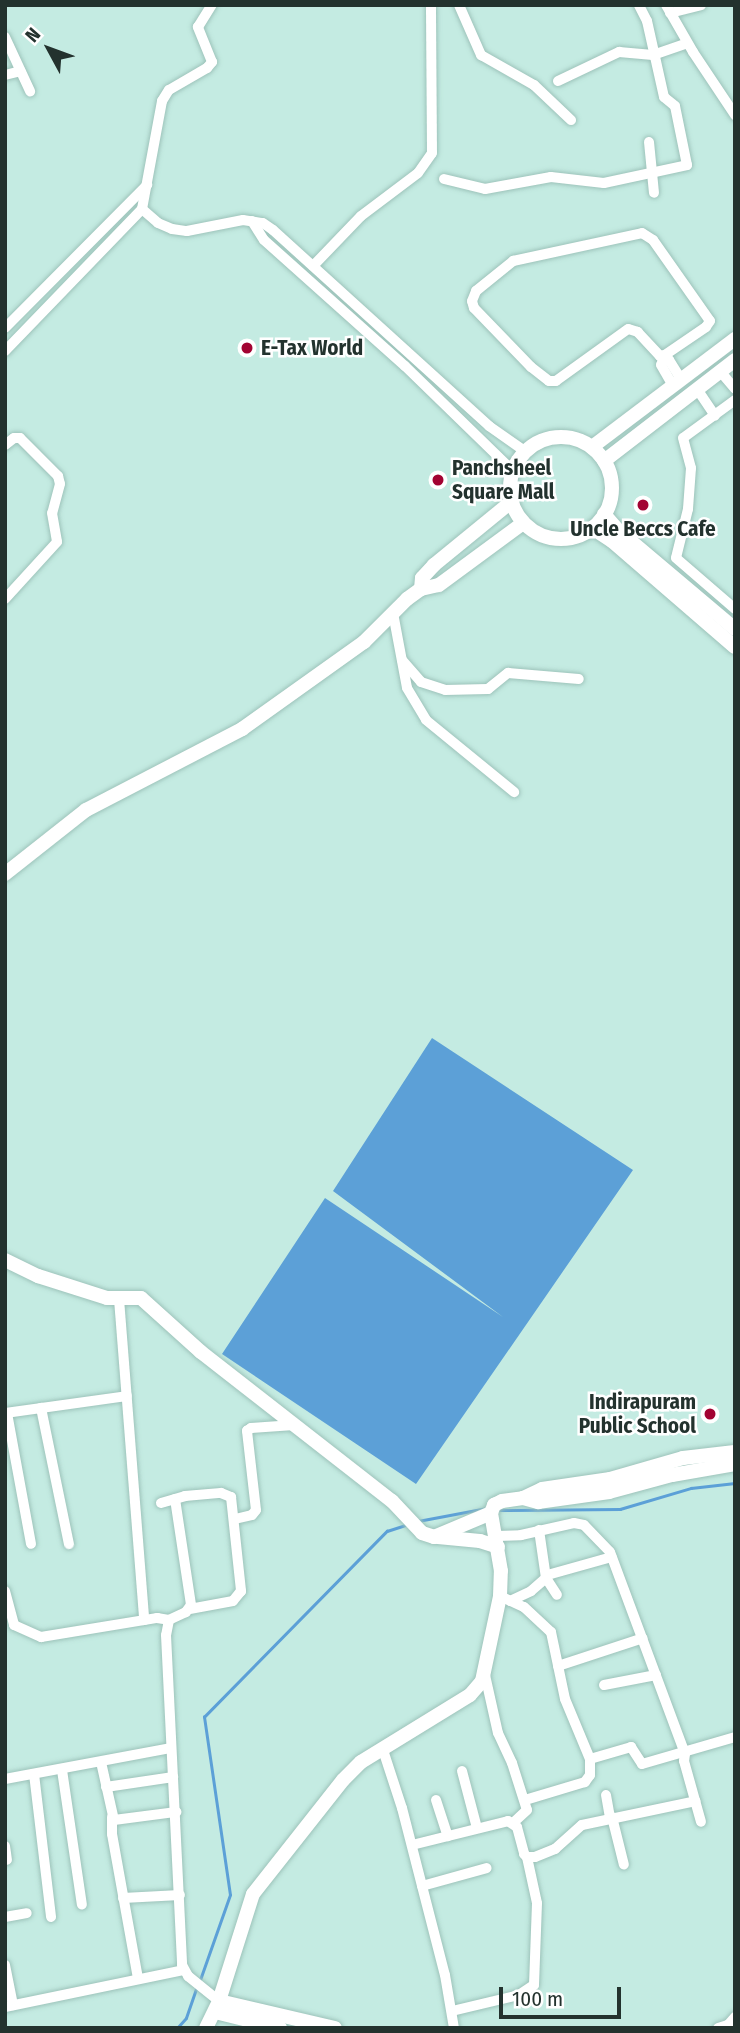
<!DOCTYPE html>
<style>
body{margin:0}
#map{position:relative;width:740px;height:2033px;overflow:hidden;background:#c4ebe2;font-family:"Fira Sans Condensed",sans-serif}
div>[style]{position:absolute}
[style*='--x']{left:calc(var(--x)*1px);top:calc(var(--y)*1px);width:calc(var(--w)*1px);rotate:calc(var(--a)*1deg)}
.water>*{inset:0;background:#5ca0d7}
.stream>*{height:2.5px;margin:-1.25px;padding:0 1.25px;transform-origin:1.25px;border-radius:1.25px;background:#5ca0d7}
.roads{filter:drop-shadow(0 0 2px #9dc3ba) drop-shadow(0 0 2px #9dc3ba)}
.street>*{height:10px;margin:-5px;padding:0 5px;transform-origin:5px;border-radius:5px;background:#fff}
.secondary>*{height:14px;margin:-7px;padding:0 7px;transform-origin:7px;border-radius:7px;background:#fff}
.secondary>.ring{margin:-7px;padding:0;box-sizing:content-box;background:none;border:14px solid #fff;border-radius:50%}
.dots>*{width:19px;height:19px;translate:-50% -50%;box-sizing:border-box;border:4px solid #fff;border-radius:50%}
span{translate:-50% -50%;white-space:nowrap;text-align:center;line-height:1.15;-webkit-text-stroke:5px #fff;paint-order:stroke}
.poi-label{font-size:21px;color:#23322e;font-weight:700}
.left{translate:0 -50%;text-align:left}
.right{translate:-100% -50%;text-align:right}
.frame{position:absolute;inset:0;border:7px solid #23322e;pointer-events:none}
.north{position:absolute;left:14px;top:14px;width:70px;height:70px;-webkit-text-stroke:5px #fff;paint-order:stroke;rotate:311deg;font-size:19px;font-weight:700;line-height:28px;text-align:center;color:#23322e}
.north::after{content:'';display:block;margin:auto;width:24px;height:32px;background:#23322e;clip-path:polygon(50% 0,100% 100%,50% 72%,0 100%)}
.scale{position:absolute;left:499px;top:1987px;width:122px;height:32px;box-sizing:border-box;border:4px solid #23322e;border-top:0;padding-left:9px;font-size:21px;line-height:24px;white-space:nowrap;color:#23322e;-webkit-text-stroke:5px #fff;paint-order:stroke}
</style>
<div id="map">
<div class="water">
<div style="clip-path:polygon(432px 1038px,633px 1170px,416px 1484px,222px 1354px,325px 1198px,503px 1317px,333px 1191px)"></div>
</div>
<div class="stream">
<div style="--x:500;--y:1510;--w:120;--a:-0.5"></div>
<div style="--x:620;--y:1509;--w:74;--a:-16.5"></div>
<div style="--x:691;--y:1488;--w:44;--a:-6.5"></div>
<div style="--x:418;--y:1521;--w:70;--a:-10.7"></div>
<div style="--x:200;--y:1980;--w:90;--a:-70.6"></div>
<div style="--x:230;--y:1895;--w:180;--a:-98.3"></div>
<div style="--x:204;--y:1717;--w:261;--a:-45.5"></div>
<div style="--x:387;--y:1531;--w:22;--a:-18"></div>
<div style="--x:177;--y:2028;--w:13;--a:-48"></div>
<div style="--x:186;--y:2018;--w:34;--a:-71"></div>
</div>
<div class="roads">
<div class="street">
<div style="--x:459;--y:5;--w:55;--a:66.3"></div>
<div style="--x:481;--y:55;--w:61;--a:29.5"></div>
<div style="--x:534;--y:85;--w:51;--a:43.4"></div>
<div style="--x:666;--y:5;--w:54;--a:60.1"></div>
<div style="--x:693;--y:52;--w:76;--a:56.3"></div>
<div style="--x:670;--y:13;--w:32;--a:-14"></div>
<div style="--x:5;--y:37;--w:60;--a:65.2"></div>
<div style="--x:5;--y:75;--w:16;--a:-14"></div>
<div style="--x:558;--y:81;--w:68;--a:-25.4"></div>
<div style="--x:619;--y:52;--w:34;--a:5"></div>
<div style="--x:653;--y:55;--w:36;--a:-19"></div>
<div style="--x:649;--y:142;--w:51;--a:84.4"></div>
<div style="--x:444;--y:179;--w:42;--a:13.7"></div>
<div style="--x:485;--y:189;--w:67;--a:-10.3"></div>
<div style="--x:551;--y:177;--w:53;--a:6.5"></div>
<div style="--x:604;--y:183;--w:85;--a:-12.2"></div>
<div style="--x:687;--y:165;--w:60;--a:-101.5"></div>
<div style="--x:675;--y:106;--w:14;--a:-141"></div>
<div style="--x:664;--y:97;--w:78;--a:-102.6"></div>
<div style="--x:647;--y:21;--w:18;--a:-117"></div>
<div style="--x:142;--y:209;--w:21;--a:41"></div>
<div style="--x:158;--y:223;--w:15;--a:23"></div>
<div style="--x:172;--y:229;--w:15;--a:8"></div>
<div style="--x:187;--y:231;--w:57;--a:-11.1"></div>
<div style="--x:243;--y:220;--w:20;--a:9"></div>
<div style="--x:263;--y:223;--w:12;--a:35"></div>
<div style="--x:273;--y:230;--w:292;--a:42.2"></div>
<div style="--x:489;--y:426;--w:45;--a:35.1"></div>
<div style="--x:252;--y:221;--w:22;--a:58"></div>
<div style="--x:264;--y:240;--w:189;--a:41.8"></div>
<div style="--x:405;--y:366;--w:151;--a:44.2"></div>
<div style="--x:642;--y:233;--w:13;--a:32"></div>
<div style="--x:653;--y:240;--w:99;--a:54.9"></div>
<div style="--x:710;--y:321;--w:7;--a:124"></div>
<div style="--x:706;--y:327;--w:50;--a:145.7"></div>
<div style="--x:665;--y:355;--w:5;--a:169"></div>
<div style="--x:660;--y:356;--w:33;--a:-133"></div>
<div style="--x:638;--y:332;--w:10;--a:-163"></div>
<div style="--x:628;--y:329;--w:89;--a:144.2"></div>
<div style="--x:556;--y:381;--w:7;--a:180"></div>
<div style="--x:549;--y:381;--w:23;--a:-142"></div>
<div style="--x:531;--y:367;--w:82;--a:-134"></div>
<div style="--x:474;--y:308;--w:7;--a:-106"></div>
<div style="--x:472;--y:301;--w:11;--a:-68"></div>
<div style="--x:476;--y:291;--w:48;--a:-39"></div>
<div style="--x:513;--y:261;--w:132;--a:-12.2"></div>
<div style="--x:313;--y:266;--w:69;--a:-46.2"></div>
<div style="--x:361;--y:216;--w:71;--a:-37"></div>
<div style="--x:418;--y:173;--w:24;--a:-55"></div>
<div style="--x:432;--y:153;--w:148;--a:-90.4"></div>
<div style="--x:5;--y:328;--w:202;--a:-45.2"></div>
<div style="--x:5;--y:351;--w:197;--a:-46"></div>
<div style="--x:142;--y:209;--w:110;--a:-79.5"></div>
<div style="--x:162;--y:101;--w:13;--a:-58"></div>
<div style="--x:169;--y:90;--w:44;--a:-30.1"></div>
<div style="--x:207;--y:68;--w:8;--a:-50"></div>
<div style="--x:212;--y:62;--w:38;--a:-112"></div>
<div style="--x:198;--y:27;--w:26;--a:-58"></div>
<div style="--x:660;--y:356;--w:10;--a:24"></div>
<div style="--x:669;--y:360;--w:22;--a:58"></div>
<div style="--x:663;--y:360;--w:5;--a:112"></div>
<div style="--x:661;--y:365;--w:24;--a:60"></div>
<div style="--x:720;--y:371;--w:23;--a:50"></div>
<div style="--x:697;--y:389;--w:32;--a:56"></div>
<div style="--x:735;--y:400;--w:64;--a:143.8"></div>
<div style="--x:683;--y:438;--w:31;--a:75"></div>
<div style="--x:691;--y:468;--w:41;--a:94.2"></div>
<div style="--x:688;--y:509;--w:50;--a:103.8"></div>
<div style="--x:676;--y:558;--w:78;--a:40.8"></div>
<div style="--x:5;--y:445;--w:11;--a:-38"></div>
<div style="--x:14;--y:438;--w:6;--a:0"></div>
<div style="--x:20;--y:438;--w:54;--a:45"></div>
<div style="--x:58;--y:476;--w:8;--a:76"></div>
<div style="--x:60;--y:484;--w:30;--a:105"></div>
<div style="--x:52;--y:513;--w:29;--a:80"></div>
<div style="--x:57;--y:542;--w:77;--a:132.4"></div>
<div style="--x:393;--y:613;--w:76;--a:79.4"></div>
<div style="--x:407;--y:688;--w:37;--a:59"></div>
<div style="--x:426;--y:720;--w:114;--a:39.3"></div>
<div style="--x:402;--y:660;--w:29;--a:49"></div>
<div style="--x:421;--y:682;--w:25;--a:18"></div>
<div style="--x:445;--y:690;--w:43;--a:-1.3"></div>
<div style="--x:488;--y:689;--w:26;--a:-39"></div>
<div style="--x:508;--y:673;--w:71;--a:4.8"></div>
<div style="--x:119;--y:1299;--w:322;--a:85.5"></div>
<div style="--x:41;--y:1408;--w:139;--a:78.4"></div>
<div style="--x:5;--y:1413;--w:123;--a:-7.9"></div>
<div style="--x:7;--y:1413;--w:133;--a:79.6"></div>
<div style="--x:175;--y:1499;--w:107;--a:81.4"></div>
<div style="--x:191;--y:1605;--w:9;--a:126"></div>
<div style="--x:186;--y:1612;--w:19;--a:155"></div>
<div style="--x:169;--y:1620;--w:15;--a:101"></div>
<div style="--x:166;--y:1635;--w:330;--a:87.2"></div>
<div style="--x:182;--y:1965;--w:13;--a:61"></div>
<div style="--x:188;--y:1976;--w:40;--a:39"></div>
<div style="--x:161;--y:1503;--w:25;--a:-16"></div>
<div style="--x:185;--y:1496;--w:36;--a:-5"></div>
<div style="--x:221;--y:1493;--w:11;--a:22"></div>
<div style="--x:231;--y:1497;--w:95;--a:83.9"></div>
<div style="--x:241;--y:1591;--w:13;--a:129"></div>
<div style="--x:233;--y:1601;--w:44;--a:169.5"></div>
<div style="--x:235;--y:1519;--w:17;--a:-13"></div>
<div style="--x:252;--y:1515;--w:6;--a:-51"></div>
<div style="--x:256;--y:1510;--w:80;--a:-96.5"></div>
<div style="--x:247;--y:1431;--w:5;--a:-37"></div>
<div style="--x:251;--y:1428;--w:43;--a:-4"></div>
<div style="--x:539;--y:1530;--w:49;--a:81.7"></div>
<div style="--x:497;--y:1536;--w:24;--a:-2"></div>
<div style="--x:521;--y:1535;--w:54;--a:-12.8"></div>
<div style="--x:574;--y:1523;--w:10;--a:11"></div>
<div style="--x:584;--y:1525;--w:37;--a:46"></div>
<div style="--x:610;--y:1552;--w:215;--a:69.6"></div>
<div style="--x:685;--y:1754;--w:7;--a:98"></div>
<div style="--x:684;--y:1761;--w:63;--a:74.4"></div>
<div style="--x:551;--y:1574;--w:63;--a:-15.6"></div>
<div style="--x:5;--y:1591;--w:35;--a:75"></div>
<div style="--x:14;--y:1625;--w:30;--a:24"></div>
<div style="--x:41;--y:1637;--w:118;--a:-9.3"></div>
<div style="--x:157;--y:1618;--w:12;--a:9"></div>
<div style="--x:500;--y:1596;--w:26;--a:25"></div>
<div style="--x:524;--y:1607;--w:37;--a:43"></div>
<div style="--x:551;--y:1632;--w:68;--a:78.2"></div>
<div style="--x:565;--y:1699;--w:65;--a:67.4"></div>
<div style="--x:590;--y:1759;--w:16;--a:90"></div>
<div style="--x:590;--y:1775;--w:9;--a:126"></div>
<div style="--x:585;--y:1782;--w:63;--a:163.3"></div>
<div style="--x:510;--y:1601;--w:23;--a:-25"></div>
<div style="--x:531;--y:1591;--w:20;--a:-41"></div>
<div style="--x:546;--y:1578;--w:20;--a:57"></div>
<div style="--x:558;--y:1666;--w:89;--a:-18.2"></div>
<div style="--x:485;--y:1675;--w:59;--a:77.4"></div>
<div style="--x:498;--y:1733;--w:33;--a:65"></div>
<div style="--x:512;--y:1763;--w:49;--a:72.3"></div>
<div style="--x:527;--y:1810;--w:19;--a:137"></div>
<div style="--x:604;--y:1685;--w:53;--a:-10.9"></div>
<div style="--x:383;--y:1750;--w:61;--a:71.9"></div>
<div style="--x:402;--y:1808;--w:172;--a:75.6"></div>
<div style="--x:445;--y:1975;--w:54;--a:80.4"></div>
<div style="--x:590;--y:1759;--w:43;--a:-16.3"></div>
<div style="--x:631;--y:1747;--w:20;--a:57"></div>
<div style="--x:642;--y:1764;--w:97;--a:-16.2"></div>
<div style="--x:101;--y:1762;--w:59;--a:77.4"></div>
<div style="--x:114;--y:1820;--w:63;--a:-7.4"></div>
<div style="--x:62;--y:1770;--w:136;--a:81.6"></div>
<div style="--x:462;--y:1771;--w:59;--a:75.3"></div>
<div style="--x:34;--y:1774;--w:144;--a:83.2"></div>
<div style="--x:5;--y:1779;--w:168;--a:-10.6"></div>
<div style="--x:106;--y:1787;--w:68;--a:-8.5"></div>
<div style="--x:606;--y:1795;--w:23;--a:80"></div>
<div style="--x:436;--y:1800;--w:38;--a:72"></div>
<div style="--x:112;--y:1817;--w:17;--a:90"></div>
<div style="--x:112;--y:1834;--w:146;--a:79.8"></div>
<div style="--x:612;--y:1817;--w:49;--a:76"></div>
<div style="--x:412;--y:1845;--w:99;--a:-14"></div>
<div style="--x:508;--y:1821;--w:11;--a:34"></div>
<div style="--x:517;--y:1827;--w:28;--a:75"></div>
<div style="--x:524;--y:1854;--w:4;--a:45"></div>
<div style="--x:527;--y:1857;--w:8;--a:0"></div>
<div style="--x:535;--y:1857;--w:22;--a:-22"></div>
<div style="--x:555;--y:1849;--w:36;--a:-42"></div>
<div style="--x:582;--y:1825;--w:116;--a:-11.9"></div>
<div style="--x:5;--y:1846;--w:14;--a:82"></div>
<div style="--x:422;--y:1886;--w:67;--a:-15.5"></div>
<div style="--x:123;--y:1898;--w:57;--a:-3"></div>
<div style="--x:5;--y:1917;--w:22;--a:-10"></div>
<div style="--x:5;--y:1965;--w:41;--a:78.7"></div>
<div style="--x:5;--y:2007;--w:182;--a:-11.7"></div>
<div style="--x:452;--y:2011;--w:69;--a:-13.4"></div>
<div style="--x:519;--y:1995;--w:18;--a:-34"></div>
<div style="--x:534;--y:1985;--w:82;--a:-87.9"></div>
<div style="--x:537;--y:1903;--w:47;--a:-102.3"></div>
<div style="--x:718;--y:2028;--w:10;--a:-17"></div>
<div style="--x:728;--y:2025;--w:11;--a:-49"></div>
</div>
<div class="secondary">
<div class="ring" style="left:510px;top:437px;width:88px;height:88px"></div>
<div style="--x:592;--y:447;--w:179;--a:-37.1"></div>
<div style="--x:604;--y:461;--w:165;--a:-37.6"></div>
<div style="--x:604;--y:514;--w:23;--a:49"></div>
<div style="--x:619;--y:531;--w:152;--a:40.2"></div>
<div style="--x:592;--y:528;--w:24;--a:33"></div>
<div style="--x:612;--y:541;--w:162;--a:40.8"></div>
<div style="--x:421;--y:589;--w:11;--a:-85"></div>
<div style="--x:422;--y:578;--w:18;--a:-47"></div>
<div style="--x:434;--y:565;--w:99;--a:-39.3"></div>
<div style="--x:5;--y:874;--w:103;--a:-38.3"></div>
<div style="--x:86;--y:810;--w:176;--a:-27.4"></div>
<div style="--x:242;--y:729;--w:150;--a:-35.5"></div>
<div style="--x:364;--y:642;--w:61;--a:-45"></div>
<div style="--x:407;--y:599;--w:17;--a:-36"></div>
<div style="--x:421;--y:589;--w:18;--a:-13"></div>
<div style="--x:439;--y:585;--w:104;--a:-36.4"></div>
<div style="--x:5;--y:1260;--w:37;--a:26"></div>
<div style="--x:38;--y:1276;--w:72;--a:17.7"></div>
<div style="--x:107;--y:1298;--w:34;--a:0"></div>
<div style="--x:141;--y:1298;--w:81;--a:42"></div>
<div style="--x:201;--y:1352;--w:242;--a:38"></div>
<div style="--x:392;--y:1501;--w:44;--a:46.8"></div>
<div style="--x:422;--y:1533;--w:13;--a:18"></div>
<div style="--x:434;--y:1537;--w:62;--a:-22.8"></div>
<div style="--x:523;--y:1498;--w:21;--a:-25"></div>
<div style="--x:542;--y:1489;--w:69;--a:-8.4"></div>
<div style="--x:610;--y:1479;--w:76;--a:-16"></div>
<div style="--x:683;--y:1458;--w:52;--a:-6.6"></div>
<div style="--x:438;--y:1537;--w:42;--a:5.4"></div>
<div style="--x:480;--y:1541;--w:19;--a:18"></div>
<div style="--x:219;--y:2001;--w:119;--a:13.1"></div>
<div style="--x:215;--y:2012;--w:67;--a:13.8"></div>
<div style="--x:206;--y:2028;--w:30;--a:-64"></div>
<div style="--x:219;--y:2001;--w:112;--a:-72.4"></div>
<div style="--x:253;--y:1894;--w:145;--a:-51.7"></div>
<div style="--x:343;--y:1780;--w:25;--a:-45"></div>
<div style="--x:361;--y:1762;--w:128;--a:-31.6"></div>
<div style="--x:470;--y:1695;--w:18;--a:-49"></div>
<div style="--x:482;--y:1681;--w:87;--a:-78"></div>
<div style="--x:500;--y:1596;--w:25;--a:-88"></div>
<div style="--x:501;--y:1571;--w:59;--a:-99.8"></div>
<div style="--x:491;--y:1513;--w:9;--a:-69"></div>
<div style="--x:494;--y:1505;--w:9;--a:-27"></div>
<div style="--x:502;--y:1501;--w:21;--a:-8"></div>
<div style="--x:523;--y:1498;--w:16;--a:15"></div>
<div style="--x:538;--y:1502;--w:72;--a:-8"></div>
<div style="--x:609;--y:1492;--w:65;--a:-15.1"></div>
<div style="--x:672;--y:1475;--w:64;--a:-9.9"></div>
</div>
</div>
<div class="dots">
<div style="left:247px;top:348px;background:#a20332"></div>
<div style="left:438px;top:480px;background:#a20332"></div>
<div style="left:643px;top:505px;background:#a20332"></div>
<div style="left:710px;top:1414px;background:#a20332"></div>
</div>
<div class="poi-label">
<span class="left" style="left:261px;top:348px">E-Tax World</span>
<span class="left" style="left:452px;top:480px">Panchsheel<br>Square Mall</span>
<span style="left:643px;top:529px">Uncle Beccs Cafe</span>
<span class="right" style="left:696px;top:1414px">Indirapuram<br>Public School</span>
</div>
<div class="frame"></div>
<div class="north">N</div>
<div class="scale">100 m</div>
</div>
